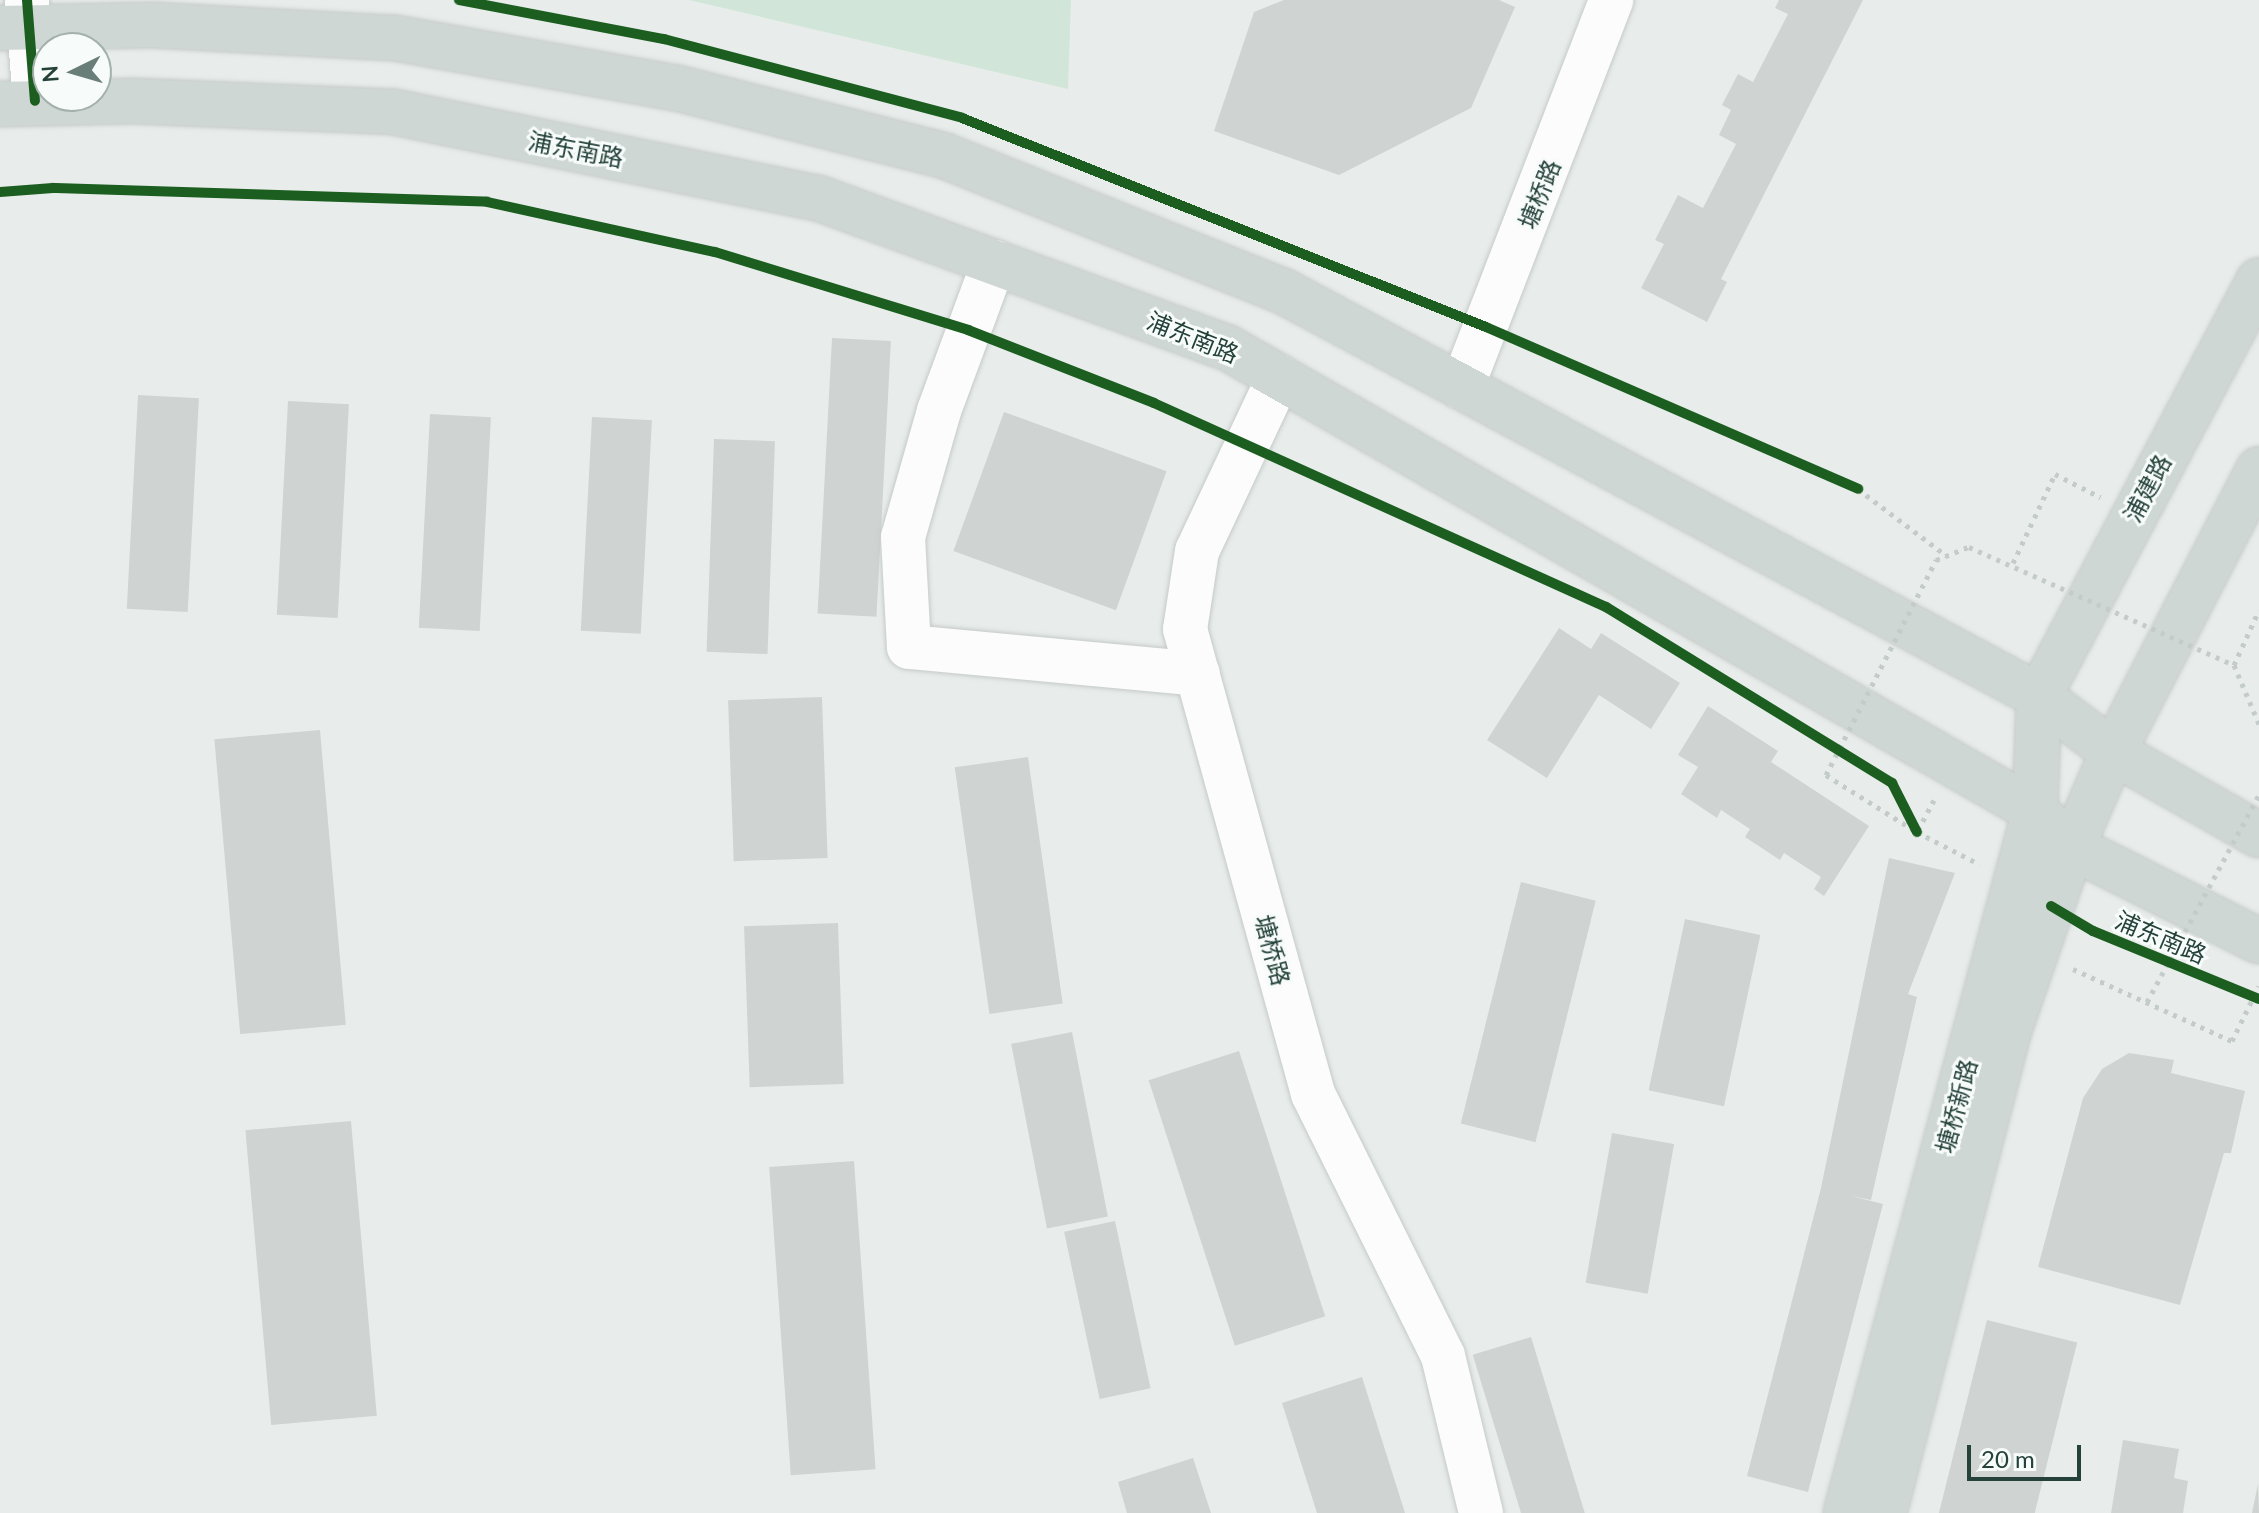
<!DOCTYPE html>
<meta charset="utf-8">
<style>
body{margin:0}
#map{position:relative;width:2259px;height:1513px;overflow:hidden;background:#e8edeb;font-family:Lato,"Noto Sans SC",sans-serif}
div>[style]{position:absolute}
[style*='--x']{left:calc(var(--x)*1px);top:calc(var(--y)*1px);width:calc(var(--w)*1px);rotate:calc(var(--a)*1deg)}
.green>*{inset:0;background:#d1e6d8}
.building>*{inset:0;background:#cfd4d2;transform-origin:0 0}
.path>*{height:5px;margin-top:-2.5px;transform-origin:0;background:repeating-linear-gradient(90deg,#c3ccca 0 4px,transparent 0 10px)}
.roads{filter:drop-shadow(0 0 2px #c5cac8) drop-shadow(0 0 2px #c5cac8)}
.minor>*{height:44px;margin:-22px;padding:0 22px;transform-origin:22px;border-radius:22px;background:#fcfcfc}
.major>*{height:44px;margin:-22px;padding:0 22px;transform-origin:22px;border-radius:22px;background:#cfd7d5}
.path-bridge>*{height:5px;margin-top:-2.5px;transform-origin:0;background:repeating-linear-gradient(90deg,#c3ccca 0 4px,transparent 0 10px)}
.cycleway>*{height:10px;margin:-5px;padding:0 5px;transform-origin:5px;border-radius:5px;background:#1b5e20}
span{translate:-50% -50%;white-space:nowrap;text-align:center;line-height:1.15;-webkit-text-stroke:6px #f7fbf9;paint-order:stroke}
.street-label{font-size:24px;color:#24423a}
.north{position:absolute;left:32px;top:32px;width:80px;height:80px;box-sizing:border-box;background:#f7fbf9;border:2px solid #a3b1ad;border-radius:50%;rotate:265deg;font-size:22px;font-weight:700;line-height:32px;text-align:center;color:#24423a}
.north::after{content:'';display:block;margin:auto;width:28px;height:36px;background:#697e78;clip-path:polygon(50% 0,100% 100%,50% 72%,0 100%)}
.scale{position:absolute;left:1967px;top:1445px;width:114px;height:36px;box-sizing:border-box;border:4px solid #24423a;border-top:0;padding-left:10px;font-size:24px;line-height:28px;white-space:nowrap;color:#24423a;-webkit-text-stroke:6px #f7fbf9;paint-order:stroke}
</style>
<div id="map">
<div class="green">
<div style="clip-path:polygon(689px 0,1071px 0,1068px 89px)"></div>
</div>
<div class="building">
<div style="clip-path:polygon(1284px 0,1499px 0,1515px 7px,1471px 108px,1339px 175px,1214px 131px,1254px 12px)"></div>
<div style="clip-path:polygon(1779px 0,1863px 0,1721px 279px,1727px 282px,1707px 322px,1641px 288px,1664px 244px,1655px 240px,1678px 195px,1703px 208px,1736px 144px,1719px 135px,1731px 110px,1722px 105px,1738px 74px,1753px 82px,1788px 14px,1775px 8px)"></div>
<div style="left:832px;top:338px;width:59px;height:276px;rotate:3deg"></div>
<div style="left:138px;top:395px;width:61px;height:214px;rotate:3deg"></div>
<div style="left:288px;top:401px;width:61px;height:214px;rotate:3deg"></div>
<div style="left:1004px;top:412px;width:173px;height:148px;rotate:20deg"></div>
<div style="left:430px;top:414px;width:61px;height:214px;rotate:3deg"></div>
<div style="left:592px;top:417px;width:60px;height:214px;rotate:3deg"></div>
<div style="left:714px;top:439px;width:61px;height:213px;rotate:2deg"></div>
<div style="clip-path:polygon(1559px 628px,1591px 649px,1601px 633px,1680px 683px,1651px 729px,1599px 695px,1547px 778px,1487px 740px)"></div>
<div style="left:822px;top:697px;width:161px;height:94px;rotate:88deg"></div>
<div style="clip-path:polygon(1708px 706px,1778px 751px,1771px 762px,1869px 826px,1824px 896px,1814px 889px,1821px 877px,1784px 853px,1780px 860px,1745px 837px,1750px 829px,1721px 810px,1717px 818px,1681px 794px,1698px 767px,1678px 755px)"></div>
<div style="left:320px;top:730px;width:296px;height:106px;rotate:85deg"></div>
<div style="left:1028px;top:757px;width:249px;height:74px;rotate:82deg"></div>
<div style="clip-path:polygon(1889px 858px,1955px 873px,1908px 994px,1917px 997px,1871px 1200px,1851px 1196px,1883px 1204px,1808px 1492px,1747px 1476px,1821px 1188px)"></div>
<div style="left:1521px;top:882px;width:77px;height:249px;rotate:14deg"></div>
<div style="left:1685px;top:919px;width:77px;height:175px;rotate:12deg"></div>
<div style="left:838px;top:923px;width:161px;height:94px;rotate:88deg"></div>
<div style="left:1072px;top:1032px;width:188px;height:62px;rotate:79deg"></div>
<div style="left:1239px;top:1051px;width:279px;height:95px;rotate:72deg"></div>
<div style="clip-path:polygon(2129px 1053px,2174px 1060px,2171px 1073px,2245px 1091px,2231px 1153px,2224px 1153px,2180px 1305px,2038px 1267px,2083px 1098px,2102px 1069px)"></div>
<div style="left:351px;top:1121px;width:296px;height:106px;rotate:85deg"></div>
<div style="left:1612px;top:1133px;width:63px;height:152px;rotate:10deg"></div>
<div style="left:854px;top:1161px;width:309px;height:85px;rotate:86deg"></div>
<div style="left:1115px;top:1221px;width:171px;height:52px;rotate:78deg"></div>
<div style="left:1987px;top:1320px;width:93px;height:199px;rotate:14deg"></div>
<div style="left:1531px;top:1337px;width:184px;height:61px;rotate:73deg"></div>
<div style="clip-path:polygon(1362px 1377px,1405px 1513px,1317px 1513px,1282px 1403px)"></div>
<div style="clip-path:polygon(2123px 1440px,2179px 1449px,2174px 1478px,2188px 1481px,2183px 1513px,2111px 1513px)"></div>
<div style="clip-path:polygon(1193px 1458px,1211px 1513px,1127px 1513px,1118px 1482px)"></div>
<div style="clip-path:polygon(2258px 1484px,2259px 1513px,2252px 1513px)"></div>
</div>
<div class="path">
<div style="--x:1858;--y:489;--w:111;--a:37"></div>
<div style="--x:2013;--y:563;--w:98;--a:-64.7"></div>
<div style="--x:2055;--y:474;--w:51;--a:27.1"></div>
<div style="--x:2234;--y:665;--w:60;--a:-65.6"></div>
<div style="--x:1826;--y:775;--w:107;--a:32.1"></div>
<div style="--x:1934;--y:800;--w:36;--a:118"></div>
<div style="--x:1917;--y:832;--w:70;--a:27.3"></div>
<div style="--x:2073;--y:969;--w:175;--a:24.4"></div>
<div style="--x:2232;--y:1041;--w:61;--a:-63.9"></div>
</div>
<div class="roads">
<div class="minor">
<div style="--x:27;--y:0;--w:101;--a:85.5"></div>
<div style="--x:994;--y:262;--w:159;--a:110.3"></div>
<div style="--x:939;--y:411;--w:131;--a:105.9"></div>
<div style="--x:903;--y:537;--w:110;--a:86.9"></div>
<div style="--x:909;--y:647;--w:290;--a:5.3"></div>
<div style="--x:1279;--y:377;--w:192;--a:115.2"></div>
<div style="--x:1197;--y:551;--w:79;--a:98.7"></div>
<div style="--x:1185;--y:629;--w:482;--a:74.6"></div>
<div style="--x:1313;--y:1094;--w:292;--a:63.6"></div>
<div style="--x:1443;--y:1356;--w:162;--a:76.4"></div>
<div style="--x:1462;--y:387;--w:415;--a:-68.9"></div>
</div>
<div class="major">
<div style="--x:0;--y:28;--w:152;--a:-1.1"></div>
<div style="--x:152;--y:25;--w:243;--a:3.1"></div>
<div style="--x:395;--y:38;--w:286;--a:10.1"></div>
<div style="--x:677;--y:88;--w:276;--a:14.2"></div>
<div style="--x:945;--y:156;--w:364;--a:21.8"></div>
<div style="--x:1283;--y:291;--w:858;--a:28.18"></div>
<div style="--x:2039;--y:696;--w:93;--a:37.1"></div>
<div style="--x:2113;--y:752;--w:168;--a:29.6"></div>
<div style="--x:0;--y:104;--w:134;--a:-1.3"></div>
<div style="--x:134;--y:101;--w:260;--a:2.4"></div>
<div style="--x:394;--y:112;--w:433;--a:11.5"></div>
<div style="--x:818;--y:198;--w:437;--a:20.1"></div>
<div style="--x:1228;--y:348;--w:930;--a:29.84"></div>
<div style="--x:2035;--y:811;--w:52;--a:44.2"></div>
<div style="--x:2072;--y:847;--w:209;--a:26.7"></div>
<div style="--x:1846;--y:1513;--w:727;--a:-74.93"></div>
<div style="--x:2035;--y:811;--w:115;--a:-88"></div>
<div style="--x:2039;--y:696;--w:470;--a:-62.1"></div>
<div style="--x:1884;--y:1513;--w:499;--a:-75.5"></div>
<div style="--x:2009;--y:1030;--w:194;--a:-71"></div>
<div style="--x:2072;--y:847;--w:103;--a:-66.7"></div>
<div style="--x:2113;--y:752;--w:318;--a:-62.7"></div>
</div>
</div>
<div class="path-bridge">
<div style="--x:1826;--y:775;--w:242;--a:-62.9"></div>
<div style="--x:1936;--y:560;--w:35;--a:-22"></div>
<div style="--x:1969;--y:547;--w:290;--a:24"></div>
<div style="--x:2234;--y:665;--w:64;--a:67"></div>
<div style="--x:2147;--y:1002;--w:235;--a:-61.6"></div>
</div>
<div class="cycleway">
<div style="--x:27;--y:0;--w:101;--a:85.5"></div>
<div style="--x:459;--y:0;--w:209;--a:10.8"></div>
<div style="--x:664;--y:39;--w:308;--a:14.8"></div>
<div style="--x:962;--y:118;--w:564;--a:21.74"></div>
<div style="--x:1486;--y:327;--w:406;--a:23.5"></div>
<div style="--x:0;--y:192;--w:53;--a:-4.3"></div>
<div style="--x:53;--y:188;--w:434;--a:1.8"></div>
<div style="--x:487;--y:202;--w:233;--a:12.4"></div>
<div style="--x:715;--y:252;--w:265;--a:17.1"></div>
<div style="--x:968;--y:330;--w:200;--a:21.4"></div>
<div style="--x:1154;--y:403;--w:496;--a:24.3"></div>
<div style="--x:1606;--y:607;--w:336;--a:31.6"></div>
<div style="--x:1892;--y:783;--w:55;--a:63"></div>
<div style="--x:2051;--y:906;--w:49;--a:30.8"></div>
<div style="--x:2093;--y:931;--w:179;--a:22.3"></div>
</div>
<div class="street-label">
<span style="left:576px;top:149px;rotate:11deg">浦东南路</span>
<span style="left:1539px;top:194px;rotate:-68deg">塘桥路</span>
<span style="left:1193px;top:337px;rotate:22deg">浦东南路</span>
<span style="left:2147px;top:488px;rotate:-62deg">浦建路</span>
<span style="left:2161px;top:937px;rotate:23deg">浦东南路</span>
<span style="left:1273px;top:950px;rotate:75deg">塘桥路</span>
<span style="left:1956px;top:1106px;rotate:-75deg">塘桥新路</span>
</div>
<div class="north">N</div>
<div class="scale">20 m</div>
</div>
